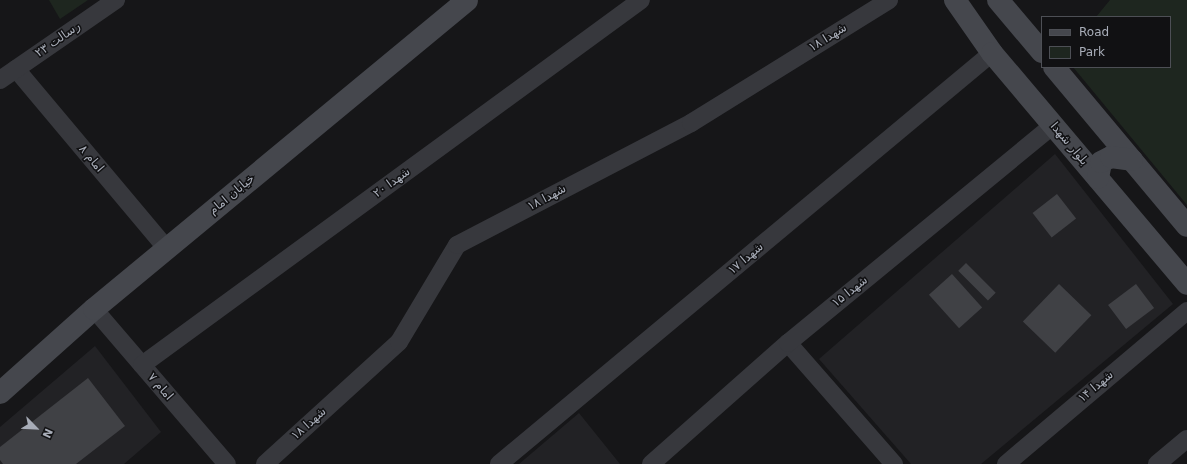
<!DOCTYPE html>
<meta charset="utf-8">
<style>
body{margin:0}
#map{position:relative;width:1187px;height:464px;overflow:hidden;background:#161618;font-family:"DejaVu Sans","Noto Sans Arabic",sans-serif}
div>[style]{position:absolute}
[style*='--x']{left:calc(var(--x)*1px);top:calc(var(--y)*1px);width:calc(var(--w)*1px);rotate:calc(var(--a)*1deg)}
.built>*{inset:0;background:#222225}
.green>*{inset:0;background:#1e261f}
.building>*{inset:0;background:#404145;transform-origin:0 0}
.street>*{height:18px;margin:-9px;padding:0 9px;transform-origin:9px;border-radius:9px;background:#37383d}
.secondary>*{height:22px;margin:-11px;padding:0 11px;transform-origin:11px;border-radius:11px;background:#45474d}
span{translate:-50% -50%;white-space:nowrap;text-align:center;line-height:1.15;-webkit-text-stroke:3px #111113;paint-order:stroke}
.street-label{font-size:12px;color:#a8adb8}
.legend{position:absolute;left:1041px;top:16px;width:130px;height:52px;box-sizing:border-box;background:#111113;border:1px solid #4d4f55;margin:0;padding:5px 7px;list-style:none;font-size:12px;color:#a8adb8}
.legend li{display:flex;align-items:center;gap:8px;height:20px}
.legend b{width:20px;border:1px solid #4d4f55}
.north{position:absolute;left:16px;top:408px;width:40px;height:40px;-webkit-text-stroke:3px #111113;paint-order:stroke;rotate:114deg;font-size:11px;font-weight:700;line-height:16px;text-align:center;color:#a8adb8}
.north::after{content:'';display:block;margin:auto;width:14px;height:18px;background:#a8adb8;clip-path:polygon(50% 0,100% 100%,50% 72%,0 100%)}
</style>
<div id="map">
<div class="built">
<div style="clip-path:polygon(1055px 154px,1173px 304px,981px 464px,911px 464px,819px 359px)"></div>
<div style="clip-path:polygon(95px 346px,161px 432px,124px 464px,0 464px,0 427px)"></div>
<div style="clip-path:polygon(579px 413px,620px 464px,518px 464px,519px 464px)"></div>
</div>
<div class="green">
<div style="clip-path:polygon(49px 0,88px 0,60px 19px)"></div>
<div style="clip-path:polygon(1110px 0,1187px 0,1187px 205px,1073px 67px,1170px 67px,1170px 17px,1096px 17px)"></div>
</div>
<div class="building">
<div style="left:1057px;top:194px;width:31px;height:31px;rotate:52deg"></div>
<div style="left:966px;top:263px;width:42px;height:11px;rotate:45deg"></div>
<div style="left:952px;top:274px;width:45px;height:31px;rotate:48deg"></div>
<div style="left:1059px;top:284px;width:45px;height:52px;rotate:44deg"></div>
<div style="left:1136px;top:284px;width:30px;height:35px;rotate:53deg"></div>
<div style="clip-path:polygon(88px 378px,125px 426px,76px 464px,3px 464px,0 460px,0 447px)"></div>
</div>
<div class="street">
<div style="--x:16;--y:69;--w:235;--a:50"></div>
<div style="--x:0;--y:80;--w:141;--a:-34.6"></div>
<div style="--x:94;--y:309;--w:204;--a:49.4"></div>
<div style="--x:788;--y:343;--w:161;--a:48.8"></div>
<div style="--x:142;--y:365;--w:618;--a:-36.18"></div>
<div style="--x:265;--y:464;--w:181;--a:-42.3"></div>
<div style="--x:399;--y:342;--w:113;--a:-59.1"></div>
<div style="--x:457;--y:245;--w:264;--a:-27.5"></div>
<div style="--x:691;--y:123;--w:233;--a:-31.8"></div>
<div style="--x:499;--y:464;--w:642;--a:-39.82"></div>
<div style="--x:651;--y:464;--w:183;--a:-41.5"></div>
<div style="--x:788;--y:343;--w:343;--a:-39.4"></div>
<div style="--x:1006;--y:464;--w:237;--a:-40.2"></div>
<div style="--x:1157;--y:464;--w:39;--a:-40"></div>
</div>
<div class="secondary">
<div style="--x:955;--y:0;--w:65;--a:55.1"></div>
<div style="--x:992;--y:53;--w:302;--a:49.8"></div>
<div style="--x:998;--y:0;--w:68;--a:49.8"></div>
<div style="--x:1054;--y:67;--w:207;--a:50.1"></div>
<div style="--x:1098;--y:178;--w:16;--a:-79"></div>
<div style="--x:1101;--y:162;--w:11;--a:-27"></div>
<div style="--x:1111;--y:157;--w:21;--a:8"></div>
<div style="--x:0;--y:393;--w:126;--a:-41.8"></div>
<div style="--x:94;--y:309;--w:484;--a:-39.6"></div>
</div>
<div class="street-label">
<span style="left:828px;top:38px;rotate:-32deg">شهدا ۱۸</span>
<span style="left:58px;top:40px;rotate:-35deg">رسالت ۲۳</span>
<span style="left:1069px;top:144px;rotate:50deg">بلوار شهدا</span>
<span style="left:91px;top:159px;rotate:50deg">امام ۸</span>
<span style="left:392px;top:183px;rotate:-36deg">شهدا ۲۰</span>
<span style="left:232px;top:195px;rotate:-40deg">خیابان امام</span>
<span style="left:547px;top:198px;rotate:-28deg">شهدا ۱۸</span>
<span style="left:746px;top:259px;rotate:-40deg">شهدا ۱۷</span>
<span style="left:850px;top:292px;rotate:-39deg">شهدا ۱۵</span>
<span style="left:160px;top:387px;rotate:49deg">امام ۷</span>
<span style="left:1096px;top:387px;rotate:-40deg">شهدا ۱۴</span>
<span style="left:309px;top:424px;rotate:-42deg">شهدا ۱۸</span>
</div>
<ul class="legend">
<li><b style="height:5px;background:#45474d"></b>Road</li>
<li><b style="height:11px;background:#1e261f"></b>Park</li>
</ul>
<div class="north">N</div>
</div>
